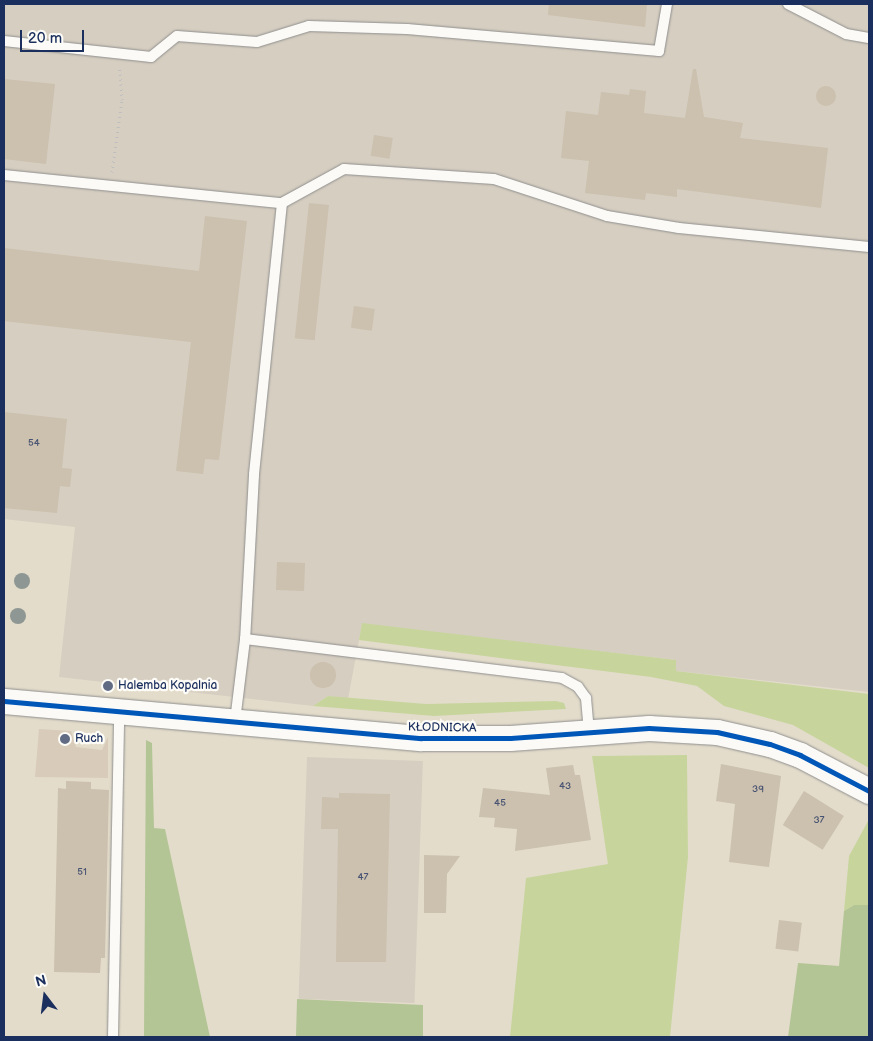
<!DOCTYPE html>
<meta charset="utf-8">
<style>
body{margin:0}
#map{position:relative;width:873px;height:1041px;overflow:hidden;background:#e3dccb;font-family:"Balsamiq Sans",sans-serif}
div>[style]{position:absolute}
[style*='--x']{left:calc(var(--x)*1px);top:calc(var(--y)*1px);width:calc(var(--w)*1px);rotate:calc(var(--a)*1deg)}
.built>*{inset:0;background:#d8cbba}
.industrial>*{inset:0;background:#d6cec1;transform-origin:0 0}
.green>*{inset:0;background:#c7d59d}
.forest>*{inset:0;background:#b3c595}
.building>*{inset:0;background:#ccc0ae;transform-origin:0 0}
.round{border-radius:50%}
.path>*{height:3px;margin-top:-1.5px;transform-origin:0;background:repeating-linear-gradient(90deg,#bebec0 0 1px,transparent 0 5px)}
.roads{filter:drop-shadow(0 0 1px #8f8f8e) drop-shadow(0 0 1px #8f8f8e)}
.service>*{height:10px;margin:-5px;padding:0 5px;transform-origin:5px;border-radius:5px;background:#fbfaf7}
.tertiary>*{height:25px;margin:-12.5px;padding:0 12.5px;transform-origin:12.5px;border-radius:12.5px;background:#fbfaf7}
.cycleway>*{height:5px;margin:-2.5px;padding:0 2.5px;transform-origin:2.5px;border-radius:2.5px;background:#0057b8}
.trees>*{width:16px;height:16px;margin:-8px;border-radius:50%;background:#8e9793}
.dots>*{width:14px;height:14px;translate:-50% -50%;box-sizing:border-box;border:2px solid #fdfcf7;border-radius:50%}
span{translate:-50% -50%;white-space:nowrap;text-align:center;line-height:1.15;-webkit-text-stroke:4.5px #fdfcf7;paint-order:stroke}
.number-label{font-size:10px;color:#475372}
.number-label span{-webkit-text-stroke-width:0}
.poi-label{font-size:12px;color:#1b2f5e}
.left{translate:0 -50%;text-align:left}
.street-label{font-size:12px;color:#1b2f5e}
.frame{position:absolute;inset:0;border:5px solid #1b2f5e;pointer-events:none}
.north{position:absolute;left:20px;top:971px;width:50px;height:50px;-webkit-text-stroke:4px #fdfcf7;paint-order:stroke;rotate:345deg;font-size:14px;font-weight:700;line-height:20px;text-align:center;color:#1b2f5e}
.north::after{content:'';display:block;margin:auto;width:18px;height:22px;background:#1b2f5e;clip-path:polygon(50% 0,100% 100%,50% 72%,0 100%)}
.scale{position:absolute;left:20px;top:30px;width:64px;height:22px;box-sizing:border-box;border:2px solid #1b2f5e;border-top:0;padding-left:6px;font-size:15px;line-height:18px;white-space:nowrap;color:#1b2f5e;-webkit-text-stroke:4px #fdfcf7;paint-order:stroke}
</style>
<div id="map">
<div class="built">
<div style="clip-path:polygon(39px 729px,71px 731px,76px 747px,102px 750px,108px 737px,108px 778px,35px 777px)"></div>
</div>
<div class="industrial">
<div style="clip-path:polygon(4px 4px,869px 4px,869px 692px,676px 671px,676px 660px,362px 624px,348px 699px,328px 696px,313px 706px,59px 677px,75px 527px,4px 519px)"></div>
<div style="left:307px;top:757px;width:116px;height:242px;rotate:2deg"></div>
</div>
<div class="green">
<div style="clip-path:polygon(362px 623px,676px 660px,676px 671px,869px 694px,869px 768px,793px 725px,724px 706px,697px 686px,651px 677px,359px 640px)"></div>
<div style="clip-path:polygon(328px 696px,426px 704px,556px 701px,564px 703px,566px 709px,434px 716px,313px 706px)"></div>
<div style="clip-path:polygon(687px 755px,688px 857px,670px 1037px,510px 1037px,526px 878px,608px 864px,592px 756px)"></div>
<div style="clip-path:polygon(868px 821px,869px 905px,854px 905px,844px 911px,849px 856px)"></div>
</div>
<div class="forest">
<div style="clip-path:polygon(146px 740px,152px 743px,154px 828px,165px 829px,210px 1037px,144px 1037px)"></div>
<div style="clip-path:polygon(854px 905px,869px 905px,869px 1037px,788px 1037px,798px 963px,839px 966px,844px 911px)"></div>
<div style="clip-path:polygon(297px 999px,423px 1005px,423px 1037px,296px 1037px)"></div>
</div>
<div class="building">
<div style="clip-path:polygon(549px 4px,647px 4px,645px 27px,548px 15px)"></div>
<div style="clip-path:polygon(693px 69px,696px 69px,704px 117px,743px 123px,740px 138px,828px 148px,821px 208px,677px 189px,677px 197px,646px 193px,645px 200px,585px 193px,589px 161px,561px 158px,566px 111px,598px 115px,601px 92px,629px 95px,630px 89px,646px 91px,644px 113px,685px 118px)"></div>
<div style="clip-path:polygon(4px 79px,55px 84px,46px 164px,4px 159px)"></div>
<div class="round" style="left:816px;top:86px;width:20px;height:20px"></div>
<div style="left:374px;top:135px;width:19px;height:21px;rotate:9deg"></div>
<div style="left:309px;top:203px;width:20px;height:136px;rotate:6deg"></div>
<div style="clip-path:polygon(205px 216px,247px 221px,219px 460px,205px 459px,203px 474px,176px 471px,191px 342px,4px 321px,4px 248px,199px 271px)"></div>
<div style="left:354px;top:306px;width:21px;height:22px;rotate:8deg"></div>
<div style="clip-path:polygon(4px 412px,67px 419px,62px 468px,72px 469px,70px 487px,60px 486px,57px 513px,4px 508px)"></div>
<div style="left:277px;top:562px;width:28px;height:28px;rotate:2deg"></div>
<div class="round" style="left:310px;top:662px;width:26px;height:26px"></div>
<div style="clip-path:polygon(721px 764px,781px 776px,769px 867px,729px 862px,735px 804px,716px 801px)"></div>
<div style="clip-path:polygon(573px 765px,575px 775px,580px 775px,591px 840px,515px 851px,517px 829px,494px 827px,495px 818px,479px 817px,483px 788px,550px 795px,546px 768px)"></div>
<div style="clip-path:polygon(66px 781px,91px 782px,91px 789px,109px 790px,105px 958px,101px 958px,100px 973px,54px 972px,58px 788px,66px 789px)"></div>
<div style="left:804px;top:791px;width:47px;height:40px;rotate:32deg"></div>
<div style="clip-path:polygon(339px 793px,390px 794px,386px 962px,336px 962px,338px 829px,321px 829px,322px 797px,339px 798px)"></div>
<div style="clip-path:polygon(424px 855px,460px 856px,447px 874px,446px 913px,424px 913px)"></div>
<div style="left:779px;top:920px;width:23px;height:29px;rotate:7deg"></div>
</div>
<div class="path">
<div style="--x:112;--y:172;--w:73;--a:-82.1"></div>
<div style="--x:122;--y:100;--w:31;--a:-94"></div>
<div style="--x:4;--y:513;--w:3;--a:0"></div>
</div>
<div class="roads">
<div class="service">
<div style="--x:788;--y:4;--w:65;--a:27.3"></div>
<div style="--x:846;--y:34;--w:23;--a:10"></div>
<div style="--x:4;--y:41;--w:148;--a:6.2"></div>
<div style="--x:151;--y:57;--w:33;--a:-39"></div>
<div style="--x:177;--y:36;--w:80;--a:4.3"></div>
<div style="--x:257;--y:42;--w:54;--a:-17.1"></div>
<div style="--x:309;--y:26;--w:98;--a:1.8"></div>
<div style="--x:407;--y:29;--w:253;--a:5"></div>
<div style="--x:659;--y:51;--w:48;--a:-80.3"></div>
<div style="--x:4;--y:175;--w:279;--a:5.8"></div>
<div style="--x:282;--y:203;--w:273;--a:95.9"></div>
<div style="--x:254;--y:475;--w:164;--a:93.1"></div>
<div style="--x:282;--y:203;--w:71;--a:-28.7"></div>
<div style="--x:344;--y:169;--w:150;--a:3.8"></div>
<div style="--x:494;--y:179;--w:119;--a:18.1"></div>
<div style="--x:607;--y:216;--w:73;--a:9.5"></div>
<div style="--x:679;--y:228;--w:191;--a:5.7"></div>
<div style="--x:235;--y:721;--w:83;--a:-83"></div>
<div style="--x:245;--y:639;--w:319;--a:7"></div>
<div style="--x:562;--y:678;--w:18;--a:29"></div>
<div style="--x:578;--y:687;--w:14;--a:54"></div>
<div style="--x:586;--y:698;--w:33;--a:85"></div>
<div style="--x:113;--y:1037;--w:325;--a:-88.9"></div>
</div>
<div class="tertiary">
<div style="--x:4;--y:701;--w:419;--a:5.1"></div>
<div style="--x:421;--y:738;--w:89;--a:0"></div>
<div style="--x:510;--y:738;--w:139;--a:-4.1"></div>
<div style="--x:649;--y:728;--w:68;--a:3.4"></div>
<div style="--x:717;--y:732;--w:54;--a:12.8"></div>
<div style="--x:770;--y:744;--w:32;--a:20"></div>
<div style="--x:800;--y:755;--w:78;--a:27.6"></div>
</div>
</div>
<div class="cycleway">
<div style="--x:4;--y:701;--w:419;--a:5.1"></div>
<div style="--x:421;--y:738;--w:89;--a:0"></div>
<div style="--x:510;--y:738;--w:139;--a:-4.1"></div>
<div style="--x:649;--y:728;--w:68;--a:3.4"></div>
<div style="--x:717;--y:732;--w:54;--a:12.8"></div>
<div style="--x:770;--y:744;--w:32;--a:20"></div>
<div style="--x:800;--y:755;--w:78;--a:27.6"></div>
</div>
<div class="trees">
<div style="left:22px;top:581px"></div>
<div style="left:18px;top:616px"></div>
</div>
<div class="dots">
<div style="left:108px;top:686px;background:#616c84"></div>
<div style="left:65px;top:739px;background:#616c84"></div>
</div>
<div class="number-label">
<span style="left:34px;top:444px">54</span>
<span style="left:565px;top:787px">43</span>
<span style="left:758px;top:790px">39</span>
<span style="left:500px;top:804px">45</span>
<span style="left:819px;top:821px">37</span>
<span style="left:82px;top:873px">51</span>
<span style="left:363px;top:878px">47</span>
</div>
<div class="poi-label">
<span class="left" style="left:118px;top:686px">Halemba Kopalnia</span>
<span class="left" style="left:75px;top:739px">Ruch</span>
</div>
<div class="street-label">
<span style="left:442px;top:728px;rotate:1deg">KŁODNICKA</span>
</div>
<div class="frame"></div>
<div class="north">N</div>
<div class="scale">20 m</div>
</div>
